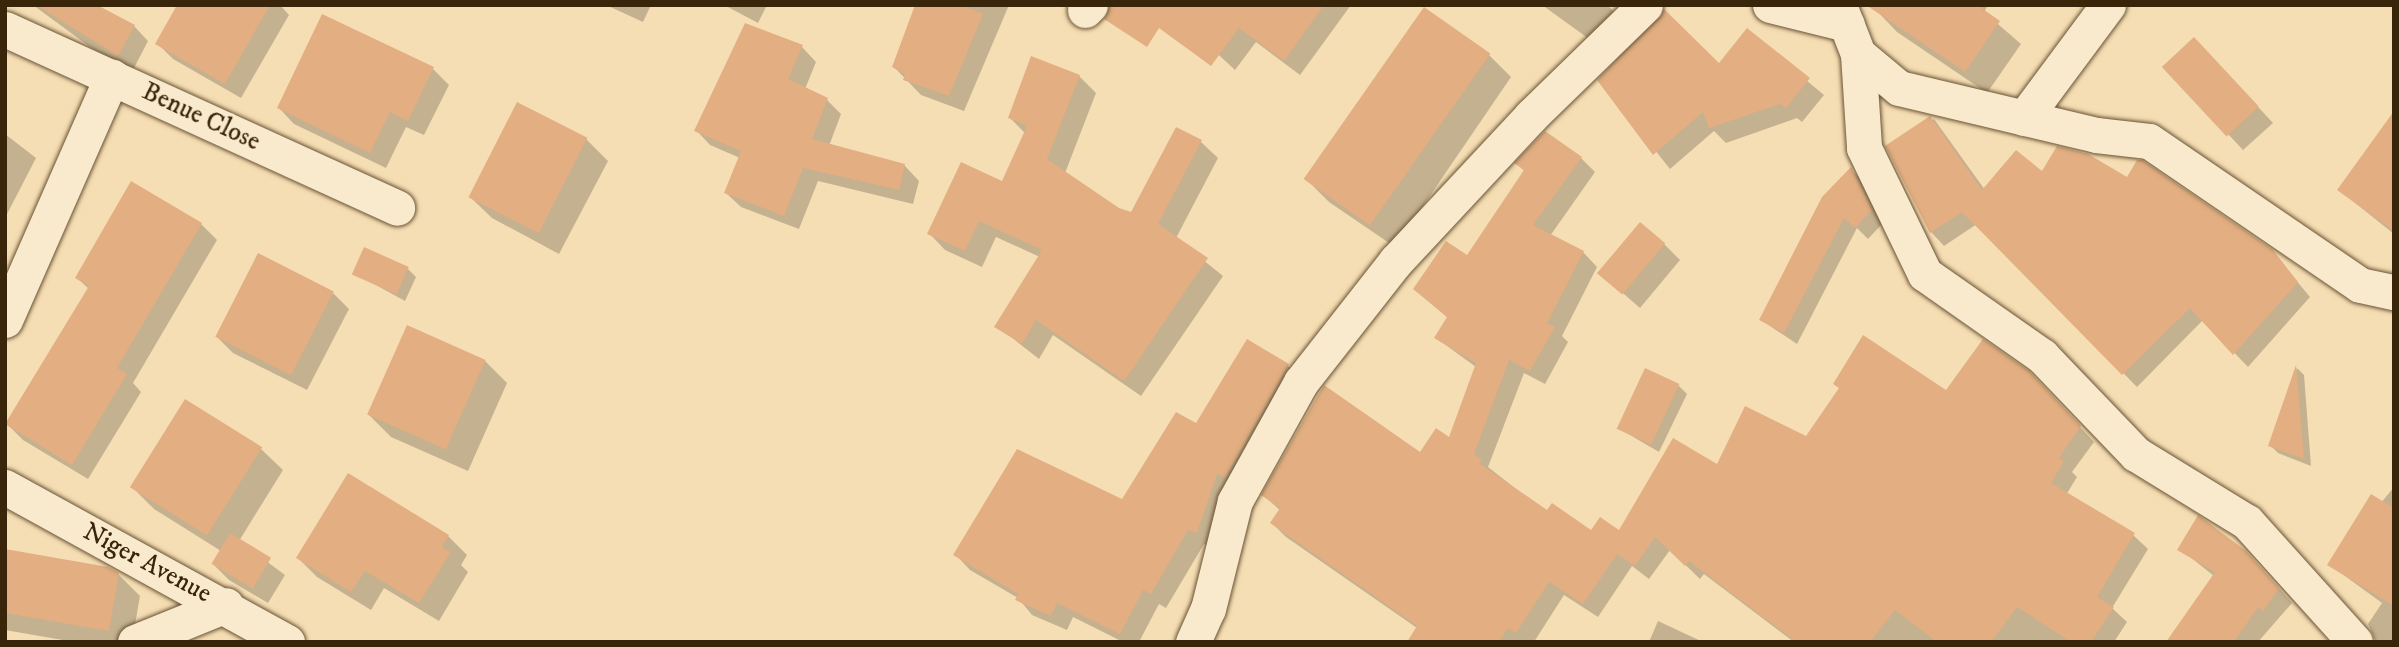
<!DOCTYPE html>
<style>
body{margin:0}
#map{position:relative;width:2399px;height:647px;overflow:hidden;background:#f6deb4;font-family:"IM FELL DW Pica",serif}
div>[style]{position:absolute}
[style*='--x']{left:calc(var(--x)*1px);top:calc(var(--y)*1px);width:calc(var(--w)*1px);rotate:calc(var(--a)*1deg)}
.shadow>*{inset:0;background:#0003}
.building>*{inset:0;background:#e2ae82;transform-origin:0 0}
.roads{filter:drop-shadow(0 0 2px #685334) drop-shadow(0 0 2px #685334)}
.street>*{height:35px;margin:-17.5px;padding:0 17.5px;transform-origin:17.5px;border-radius:17.5px;background:#f9eace}
span{translate:-50% -50%;white-space:nowrap;text-align:center;line-height:1.15;-webkit-text-stroke:6px #f9eace;paint-order:stroke}
.street-label{font-size:26px;color:#392509}
.frame{position:absolute;inset:0;border:7px solid #392509;pointer-events:none}
</style>
<div id="map">
<div class="shadow">
<div style="clip-path:polygon(33px 5px,93px 5px,134px 26px,148px 41px,133px 70px,90px 47px)"></div>
<div style="clip-path:polygon(179px 5px,280px 5px,289px 15px,241px 98px,173px 59px,157px 43px)"></div>
<div style="clip-path:polygon(606px 5px,651px 5px,643px 22px)"></div>
<div style="clip-path:polygon(724px 5px,767px 5px,758px 23px)"></div>
<div style="clip-path:polygon(917px 5px,1009px 5px,964px 111px,921px 95px,894px 67px)"></div>
<div style="clip-path:polygon(1184px 5px,1351px 5px,1300px 75px,1256px 42px,1235px 70px,1193px 31px)"></div>
<div style="clip-path:polygon(1542px 5px,1607px 5px,1628px 25px,1603px 49px)"></div>
<div style="clip-path:polygon(1879px 5px,1988px 5px,1984px 12px,2021px 44px,1987px 93px,1897px 32px,1876px 10px)"></div>
<div style="clip-path:polygon(1424px 10px,1489px 55px,1511px 77px,1395px 247px,1329px 202px,1307px 180px)"></div>
<div style="clip-path:polygon(1747px 31px,1824px 95px,1802px 122px,1797px 118px,1726px 143px,1714px 131px,1670px 169px,1599px 80px,1719px 65px)"></div>
<div style="clip-path:polygon(802px 47px,816px 62px,805px 89px,827px 100px,841px 114px,829px 146px,905px 166px,919px 181px,913px 204px,818px 181px,799px 229px,741px 207px,726px 193px,740px 158px,710px 145px,696px 130px)"></div>
<div style="clip-path:polygon(2210px 55px,2273px 123px,2243px 150px,2165px 67px)"></div>
<div style="clip-path:polygon(433px 69px,449px 85px,424px 135px,406px 127px,386px 168px,294px 124px,279px 108px)"></div>
<div style="clip-path:polygon(1079px 76px,1096px 93px,1065px 173px,1119px 209px,1132px 214px,1177px 129px,1201px 142px,1218px 158px,1176px 238px,1223px 276px,1141px 396px,1053px 335px,1039px 359px,997px 326px,1040px 257px,996px 237px,982px 267px,945px 250px,929px 233px,1003px 184px,1026px 134px,1010px 118px)"></div>
<div style="clip-path:polygon(1934px 119px,1985px 190px,2042px 174px,2127px 180px,2272px 251px,2310px 297px,2248px 367px,2203px 320px,2137px 387px,1977px 224px,1944px 246px,1931px 232px,1887px 146px)"></div>
<div style="clip-path:polygon(5px 134px,36px 158px,5px 218px)"></div>
<div style="clip-path:polygon(586px 139px,608px 161px,559px 254px,492px 218px,470px 197px)"></div>
<div style="clip-path:polygon(2394px 149px,2394px 234px,2339px 190px)"></div>
<div style="clip-path:polygon(1581px 158px,1595px 172px,1550px 236px,1583px 252px,1597px 267px,1562px 336px,1568px 342px,1545px 384px,1524px 373px,1488px 467px,1547px 513px,1592px 532px,1619px 532px,1718px 467px,1807px 438px,1840px 389px,1835px 384px,1947px 392px,2043px 388px,2094px 442px,2072px 472px,2077px 477px,2066px 495px,2133px 535px,2148px 549px,2112px 608px,2127px 622px,2114px 642px,1794px 642px,1704px 574px,1700px 579px,1670px 550px,1649px 579px,1632px 566px,1598px 617px,1564px 595px,1534px 642px,1409px 642px,1417px 628px,1286px 537px,1272px 523px,1281px 511px,1263px 495px,1420px 454px,1450px 440px,1476px 367px,1436px 338px,1448px 318px,1415px 289px,1467px 258px,1525px 172px,1517px 163px)"></div>
<div style="clip-path:polygon(1851px 170px,1863px 181px,1883px 223px,1868px 239px,1857px 228px,1797px 344px,1761px 320px)"></div>
<div style="clip-path:polygon(201px 224px,217px 240px,133px 383px,141px 392px,88px 479px,23px 440px,7px 424px,89px 289px,77px 278px)"></div>
<div style="clip-path:polygon(1664px 244px,1680px 260px,1640px 308px,1601px 274px)"></div>
<div style="clip-path:polygon(408px 269px,416px 277px,405px 301px,354px 273px)"></div>
<div style="clip-path:polygon(333px 293px,349px 309px,307px 390px,233px 353px,217px 337px)"></div>
<div style="clip-path:polygon(1248px 341px,1288px 366px,1304px 381px,1212px 547px,1204px 544px,1166px 608px,1159px 604px,1139px 642px,1123px 642px,1073px 617px,1067px 630px,1032px 615px,1018px 598px,970px 570px,955px 554px,1122px 501px,1196px 425px)"></div>
<div style="clip-path:polygon(485px 361px,507px 383px,468px 471px,391px 437px,369px 415px)"></div>
<div style="clip-path:polygon(2297px 368px,2304px 375px,2311px 466px,2278px 453px,2270px 445px)"></div>
<div style="clip-path:polygon(1679px 386px,1687px 394px,1659px 452px,1618px 428px)"></div>
<div style="clip-path:polygon(186px 401px,261px 449px,283px 470px,239px 541px,285px 575px,268px 603px,229px 580px,213px 564px,221px 551px,154px 509px,132px 487px)"></div>
<div style="clip-path:polygon(2394px 487px,2394px 642px,2376px 642px,2368px 624px,2382px 603px,2330px 565px)"></div>
<div style="clip-path:polygon(448px 536px,467px 555px,461px 565px,468px 572px,439px 621px,384px 588px,371px 610px,317px 577px,298px 558px)"></div>
<div style="clip-path:polygon(2180px 549px,2260px 567px,2292px 603px,2258px 642px,2177px 642px,2214px 576px)"></div>
<div style="clip-path:polygon(5px 551px,118px 574px,140px 596px,132px 642px,74px 642px,5px 630px)"></div>
<div style="clip-path:polygon(1658px 621px,1703px 642px,1649px 642px)"></div>
</div>
<div class="building">
<div style="clip-path:polygon(36px 5px,97px 5px,135px 25px,118px 56px)"></div>
<div style="clip-path:polygon(177px 5px,270px 5px,225px 84px,155px 44px)"></div>
<div style="clip-path:polygon(915px 5px,961px 5px,983px 14px,949px 96px,903px 80px,905px 74px,892px 67px)"></div>
<div style="clip-path:polygon(1110px 5px,1324px 5px,1284px 61px,1239px 28px,1211px 66px,1159px 28px,1147px 47px,1104px 19px)"></div>
<div style="clip-path:polygon(1866px 5px,1977px 5px,2000px 21px,1965px 72px)"></div>
<div style="left:1424px;top:7px;width:81px;height:210px;rotate:35deg"></div>
<div style="clip-path:polygon(1664px 9px,1719px 63px,1747px 28px,1810px 78px,1786px 108px,1780px 104px,1709px 128px,1703px 112px,1653px 155px,1597px 80px)"></div>
<div style="clip-path:polygon(322px 14px,434px 67px,408px 121px,390px 112px,370px 153px,277px 108px)"></div>
<div style="clip-path:polygon(745px 23px,803px 45px,788px 79px,828px 98px,812px 139px,905px 164px,899px 190px,803px 168px,784px 216px,724px 193px,741px 151px,694px 131px)"></div>
<div style="left:2194px;top:37px;width:95px;height:44px;rotate:47deg"></div>
<div style="clip-path:polygon(1031px 56px,1080px 75px,1047px 159px,1119px 208px,1131px 212px,1176px 127px,1202px 140px,1158px 224px,1208px 258px,1124px 381px,1036px 320px,1022px 344px,994px 327px,1042px 250px,979px 221px,965px 251px,927px 234px,961px 162px,1002px 181px,1027px 126px,1008px 118px)"></div>
<div style="left:517px;top:102px;width:79px;height:107px;rotate:27deg"></div>
<div style="clip-path:polygon(2394px 111px,2394px 231px,2337px 190px)"></div>
<div style="clip-path:polygon(1930px 116px,1982px 190px,2016px 150px,2042px 171px,2057px 146px,2088px 154px,2127px 177px,2137px 160px,2142px 160px,2273px 250px,2298px 282px,2233px 355px,2190px 308px,2122px 375px,1962px 212px,1930px 233px,1885px 146px)"></div>
<div style="clip-path:polygon(1545px 131px,1582px 157px,1533px 225px,1584px 251px,1547px 323px,1555px 327px,1530px 371px,1509px 360px,1474px 454px,1482px 460px,1479px 463px,1547px 510px,1552px 503px,1591px 530px,1600px 517px,1619px 530px,1673px 438px,1717px 464px,1745px 406px,1806px 436px,1839px 388px,1833px 384px,1863px 335px,1946px 390px,1983px 339px,2029px 371px,2081px 426px,2059px 458px,2064px 461px,2051px 483px,2135px 533px,2097px 597px,2114px 607px,2091px 642px,2071px 642px,2017px 607px,1991px 642px,1937px 642px,1895px 610px,1870px 642px,1796px 642px,1689px 561px,1685px 566px,1655px 537px,1635px 566px,1617px 554px,1583px 604px,1549px 582px,1516px 633px,1508px 628px,1499px 642px,1407px 642px,1417px 626px,1270px 523px,1280px 508px,1261px 495px,1324px 385px,1420px 452px,1436px 428px,1449px 437px,1476px 363px,1434px 338px,1447px 317px,1413px 289px,1446px 241px,1467px 255px,1524px 170px,1514px 163px)"></div>
<div style="clip-path:polygon(1851px 167px,1872px 210px,1855px 228px,1844px 218px,1784px 333px,1759px 320px,1822px 197px)"></div>
<div style="clip-path:polygon(131px 181px,202px 223px,117px 368px,127px 374px,72px 465px,5px 424px,89px 286px,75px 278px)"></div>
<div style="left:1640px;top:222px;width:33px;height:67px;rotate:40deg"></div>
<div style="left:364px;top:247px;width:49px;height:30px;rotate:24deg"></div>
<div style="left:258px;top:253px;width:85px;height:94px;rotate:27deg"></div>
<div style="left:407px;top:325px;width:86px;height:98px;rotate:24deg"></div>
<div style="clip-path:polygon(1247px 339px,1289px 364px,1225px 478px,1217px 474px,1197px 533px,1188px 530px,1151px 594px,1143px 590px,1120px 634px,1057px 603px,1051px 616px,1015px 600px,1018px 594px,953px 555px,1017px 449px,1122px 499px,1176px 412px,1196px 423px)"></div>
<div style="clip-path:polygon(2296px 365px,2304px 459px,2268px 446px)"></div>
<div style="left:1645px;top:368px;width:38px;height:67px;rotate:25deg"></div>
<div style="left:185px;top:399px;width:91px;height:104px;rotate:32deg"></div>
<div style="clip-path:polygon(348px 473px,449px 535px,442px 547px,451px 552px,419px 603px,365px 571px,351px 592px,296px 558px)"></div>
<div style="clip-path:polygon(2371px 494px,2394px 508px,2394px 606px,2327px 565px)"></div>
<div style="clip-path:polygon(2198px 515px,2246px 551px,2279px 588px,2263px 611px,2258px 607px,2234px 642px,2166px 642px,2215px 572px,2177px 550px)"></div>
<div style="left:230px;top:533px;width:48px;height:36px;rotate:31deg"></div>
<div style="clip-path:polygon(5px 549px,108px 567px,119px 573px,109px 631px,5px 613px)"></div>
</div>
<div class="roads">
<div class="street">
<div style="--x:1770;--y:5;--w:79;--a:13.9"></div>
<div style="--x:1839;--y:5;--w:53;--a:68.8"></div>
<div style="--x:1858;--y:54;--w:53;--a:39.7"></div>
<div style="--x:1899;--y:88;--w:203;--a:13.4"></div>
<div style="--x:2096;--y:135;--w:53;--a:6.5"></div>
<div style="--x:2149;--y:141;--w:255;--a:34.3"></div>
<div style="--x:2360;--y:285;--w:35;--a:12"></div>
<div style="--x:1085;--y:10;--w:7;--a:-45"></div>
<div style="--x:5;--y:29;--w:431;--a:24.5"></div>
<div style="--x:1858;--y:54;--w:94;--a:86.3"></div>
<div style="--x:1864;--y:148;--w:140;--a:64.2"></div>
<div style="--x:1925;--y:274;--w:143;--a:35"></div>
<div style="--x:2042;--y:356;--w:136;--a:46.2"></div>
<div style="--x:2136;--y:454;--w:130;--a:31.5"></div>
<div style="--x:2247;--y:522;--w:161;--a:48"></div>
<div style="--x:2024;--y:118;--w:141;--a:-53.4"></div>
<div style="--x:5;--y:320;--w:266;--a:-66.3"></div>
<div style="--x:5;--y:487;--w:322;--a:28.8"></div>
<div style="--x:135;--y:642;--w:98;--a:-22.1"></div>
<div style="--x:1193;--y:642;--w:36;--a:-66"></div>
<div style="--x:1208;--y:609;--w:111;--a:-76"></div>
<div style="--x:1235;--y:501;--w:136;--a:-61"></div>
<div style="--x:1301;--y:382;--w:154;--a:-51.9"></div>
<div style="--x:1396;--y:261;--w:198;--a:-47"></div>
<div style="--x:1531;--y:116;--w:159;--a:-44.2"></div>
</div>
</div>
<div class="street-label">
<span style="left:201px;top:117px;rotate:25deg">Benue Close</span>
<span style="left:147px;top:563px;rotate:28deg">Niger Avenue</span>
</div>
<div class="frame"></div>
</div>
